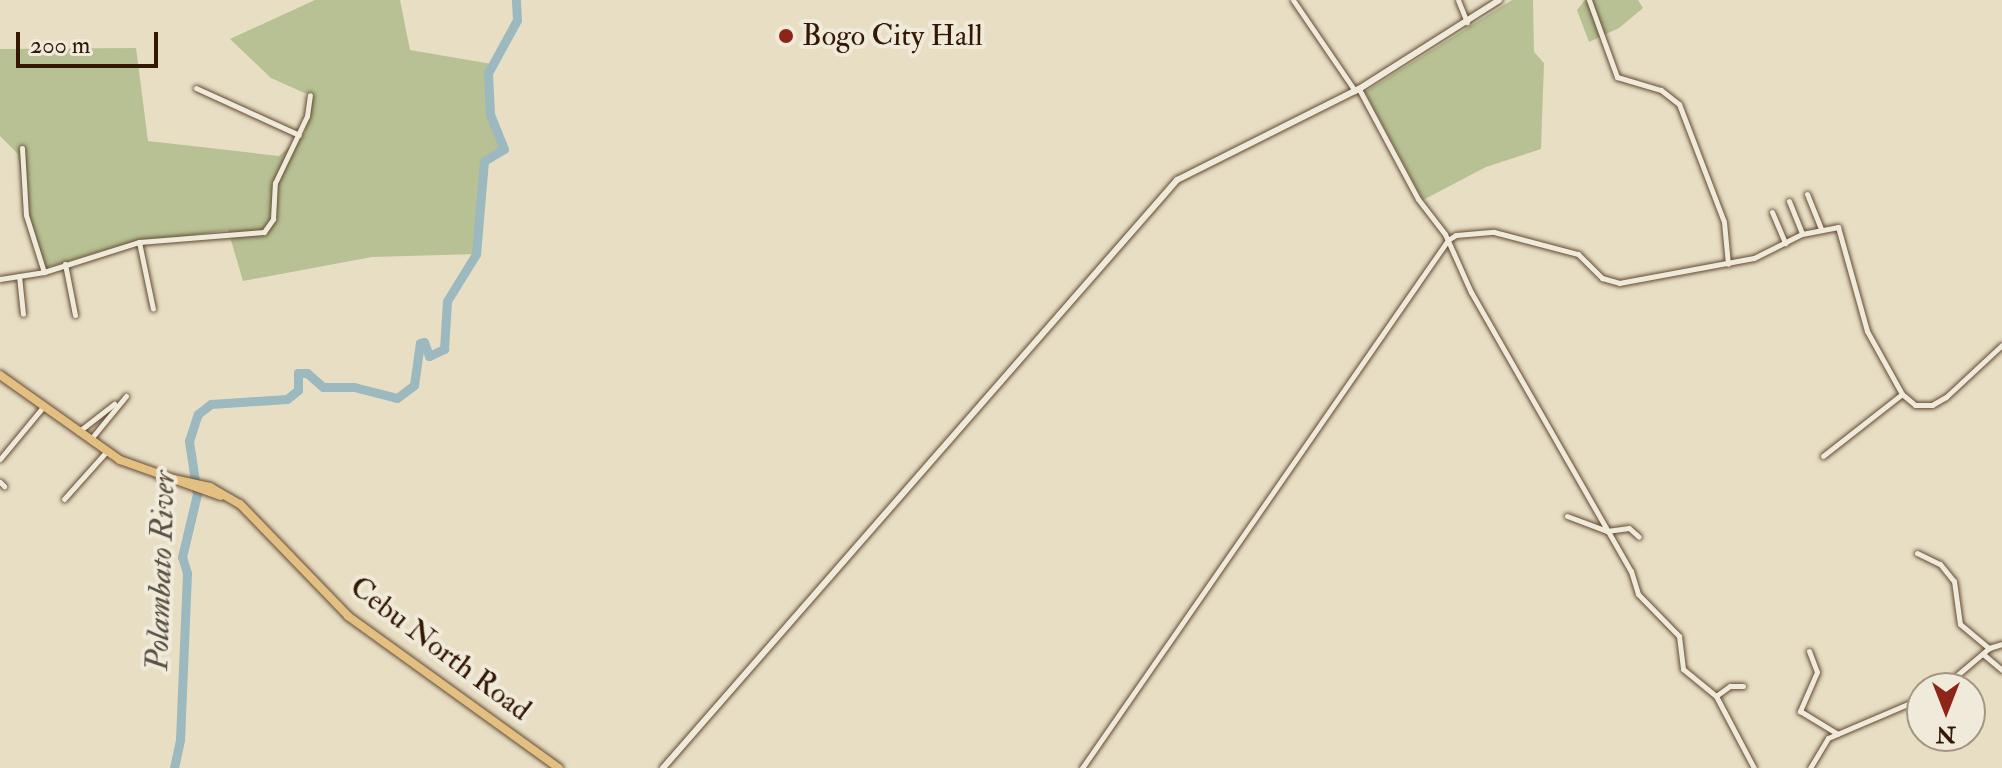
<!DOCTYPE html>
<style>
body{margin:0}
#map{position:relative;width:2002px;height:768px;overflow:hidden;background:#e7dec4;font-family:"IM FELL Double Pica",serif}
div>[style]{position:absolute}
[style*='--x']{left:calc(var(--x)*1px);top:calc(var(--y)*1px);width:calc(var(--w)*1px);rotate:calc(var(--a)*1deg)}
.green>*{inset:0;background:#b7c193}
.river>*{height:9px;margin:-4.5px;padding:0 4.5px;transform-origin:4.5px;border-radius:4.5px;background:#9bb9be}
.roads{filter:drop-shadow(0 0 2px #624a33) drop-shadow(0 0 2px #624a33)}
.minor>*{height:5px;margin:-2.5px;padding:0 2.5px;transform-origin:2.5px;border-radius:2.5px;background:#efead9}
.tertiary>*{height:6px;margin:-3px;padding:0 3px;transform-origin:3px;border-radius:3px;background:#efead9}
.trunk>*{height:8px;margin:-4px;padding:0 4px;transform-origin:4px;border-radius:4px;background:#e4bf82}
.dots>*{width:22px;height:22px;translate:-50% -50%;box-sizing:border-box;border:4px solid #efead9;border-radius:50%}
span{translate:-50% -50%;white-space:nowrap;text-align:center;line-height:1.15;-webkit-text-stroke:8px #efead9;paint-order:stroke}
.poi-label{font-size:30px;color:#351803}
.left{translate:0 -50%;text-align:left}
.street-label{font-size:30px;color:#351803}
.water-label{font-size:32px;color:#595044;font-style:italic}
.north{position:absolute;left:1906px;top:672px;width:80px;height:80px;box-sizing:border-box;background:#efead9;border:2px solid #a59683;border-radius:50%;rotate:180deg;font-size:22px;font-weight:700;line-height:32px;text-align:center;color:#351803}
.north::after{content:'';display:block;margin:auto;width:28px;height:36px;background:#8f2418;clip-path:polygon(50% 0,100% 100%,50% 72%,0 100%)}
.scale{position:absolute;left:16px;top:32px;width:142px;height:36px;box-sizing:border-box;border:4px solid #351803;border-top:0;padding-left:10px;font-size:24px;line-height:28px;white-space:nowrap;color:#351803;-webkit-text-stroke:6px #efead9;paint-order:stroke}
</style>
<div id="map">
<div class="green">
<div style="clip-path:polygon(315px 0,400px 0,410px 50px,492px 64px,490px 114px,505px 143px,504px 149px,484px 161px,476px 254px,372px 257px,243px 281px,228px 230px,121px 245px,45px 268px,27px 220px,18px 154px,0 136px,0 49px,136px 48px,148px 141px,279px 156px,305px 133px,309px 95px,271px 78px,230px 39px)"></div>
<div style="clip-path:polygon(1512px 0,1533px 0,1534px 52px,1544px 63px,1541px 149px,1486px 167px,1423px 200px,1365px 92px)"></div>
<div style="clip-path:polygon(1585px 0,1638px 0,1643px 8px,1619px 28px,1589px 42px,1577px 10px)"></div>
</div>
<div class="river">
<div style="--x:174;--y:768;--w:29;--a:-78"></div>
<div style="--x:180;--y:740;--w:167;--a:-87.6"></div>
<div style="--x:187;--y:573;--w:17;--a:-107"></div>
<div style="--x:182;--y:557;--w:65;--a:-76.6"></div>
<div style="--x:197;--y:494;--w:54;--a:-98.6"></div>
<div style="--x:189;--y:441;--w:28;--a:-72"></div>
<div style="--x:198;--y:414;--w:16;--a:-38"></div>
<div style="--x:211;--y:404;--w:76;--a:-3.8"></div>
<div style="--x:287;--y:399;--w:14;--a:-39"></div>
<div style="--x:298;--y:390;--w:17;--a:-90"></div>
<div style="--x:298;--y:373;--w:9;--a:0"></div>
<div style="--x:307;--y:373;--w:21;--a:41"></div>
<div style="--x:323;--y:387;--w:31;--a:0"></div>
<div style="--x:354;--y:387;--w:44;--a:14.3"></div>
<div style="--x:397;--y:398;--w:21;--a:-37"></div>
<div style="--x:414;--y:385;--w:42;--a:-81.9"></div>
<div style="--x:420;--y:343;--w:4;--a:-14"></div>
<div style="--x:424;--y:342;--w:15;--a:70"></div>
<div style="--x:429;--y:356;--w:17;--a:-25"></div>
<div style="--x:444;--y:349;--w:48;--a:-86.4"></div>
<div style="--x:447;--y:301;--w:55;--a:-58.3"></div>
<div style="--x:476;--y:254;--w:93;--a:-85.1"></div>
<div style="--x:484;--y:161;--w:23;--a:-31"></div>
<div style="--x:504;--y:149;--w:38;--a:-112"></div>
<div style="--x:490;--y:114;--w:41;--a:-92.8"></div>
<div style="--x:488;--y:73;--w:60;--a:-61.3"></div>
<div style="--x:517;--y:20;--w:20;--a:-93"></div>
</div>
<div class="roads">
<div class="minor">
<div style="--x:1293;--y:0;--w:110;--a:55.7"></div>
<div style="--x:1458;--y:0;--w:24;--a:68"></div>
<div style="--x:1589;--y:0;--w:82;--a:70"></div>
<div style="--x:1617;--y:77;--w:46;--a:16.5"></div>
<div style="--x:1661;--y:90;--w:23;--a:38"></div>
<div style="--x:1679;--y:104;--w:126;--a:69.1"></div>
<div style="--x:1724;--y:222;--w:42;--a:84.6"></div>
<div style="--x:196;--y:88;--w:113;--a:24.5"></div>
<div style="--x:1359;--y:89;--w:125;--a:61.8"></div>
<div style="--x:1418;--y:199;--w:44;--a:52.4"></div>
<div style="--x:1445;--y:234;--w:64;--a:65.9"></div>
<div style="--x:1471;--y:292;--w:322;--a:60.2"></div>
<div style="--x:1631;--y:571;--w:24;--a:73"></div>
<div style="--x:1638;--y:594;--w:59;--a:45.7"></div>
<div style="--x:1679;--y:636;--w:33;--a:83"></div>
<div style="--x:1683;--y:669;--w:43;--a:39.3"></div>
<div style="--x:1716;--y:696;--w:81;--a:62.2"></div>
<div style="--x:22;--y:148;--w:67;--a:86.6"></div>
<div style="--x:26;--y:215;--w:60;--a:72.5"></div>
<div style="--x:1807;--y:194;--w:38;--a:68"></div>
<div style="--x:1789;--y:201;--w:35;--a:68"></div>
<div style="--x:1772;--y:212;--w:34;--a:67"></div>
<div style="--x:139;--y:242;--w:68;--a:78.2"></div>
<div style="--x:65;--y:264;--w:52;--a:78.9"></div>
<div style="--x:19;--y:276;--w:38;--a:84"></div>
<div style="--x:0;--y:279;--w:45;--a:-9"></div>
<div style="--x:44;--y:272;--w:100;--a:-17.5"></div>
<div style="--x:139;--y:242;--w:125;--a:-4.6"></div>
<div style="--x:264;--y:232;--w:16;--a:-55"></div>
<div style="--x:273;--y:219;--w:36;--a:-87"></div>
<div style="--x:275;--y:183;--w:74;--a:-64.5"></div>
<div style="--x:307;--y:116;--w:21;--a:-82"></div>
<div style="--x:78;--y:432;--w:46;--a:-37.9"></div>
<div style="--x:90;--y:440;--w:57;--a:-50.7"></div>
<div style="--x:1823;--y:456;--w:100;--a:-38.1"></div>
<div style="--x:0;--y:459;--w:67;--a:-50.4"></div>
<div style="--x:0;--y:482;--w:6;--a:45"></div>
<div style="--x:64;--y:499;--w:63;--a:-48.2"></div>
<div style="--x:1567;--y:516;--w:43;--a:20.6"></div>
<div style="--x:1607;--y:531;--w:22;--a:-8"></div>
<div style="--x:1629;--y:528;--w:13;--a:42"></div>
<div style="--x:1917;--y:553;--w:25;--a:26"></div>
<div style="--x:1940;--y:564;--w:22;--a:51"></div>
<div style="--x:1954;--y:581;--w:43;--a:82.1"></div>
<div style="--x:1960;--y:624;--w:38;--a:40"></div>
<div style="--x:1809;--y:651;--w:22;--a:69"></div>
<div style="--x:1817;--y:672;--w:43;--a:113.6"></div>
<div style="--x:1800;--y:711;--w:44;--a:31.2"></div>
<div style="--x:1983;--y:654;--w:25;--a:40"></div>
<div style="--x:1942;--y:688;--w:62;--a:-40.4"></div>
<div style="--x:1989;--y:648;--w:14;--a:-17"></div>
<div style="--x:1716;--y:696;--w:17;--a:-36"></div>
<div style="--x:1730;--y:686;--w:13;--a:0"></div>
<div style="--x:1082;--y:768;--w:642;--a:-55.27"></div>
<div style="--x:1448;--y:240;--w:9;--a:-32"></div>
<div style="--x:1456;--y:235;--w:38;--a:-5"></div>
<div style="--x:1494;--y:232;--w:87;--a:14.7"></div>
<div style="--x:1578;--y:254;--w:34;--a:45"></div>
<div style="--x:1602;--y:278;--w:18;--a:16"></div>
<div style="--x:1619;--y:283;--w:137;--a:-10.5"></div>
<div style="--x:1754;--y:258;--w:54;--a:-26.6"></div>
<div style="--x:1802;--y:234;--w:37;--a:-11"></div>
<div style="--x:1838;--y:227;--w:108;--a:74.4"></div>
<div style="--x:1867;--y:331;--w:72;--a:60.9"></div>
<div style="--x:1902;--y:394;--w:17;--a:40"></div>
<div style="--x:1915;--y:405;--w:17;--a:0"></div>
<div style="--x:1932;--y:405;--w:16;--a:-30"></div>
<div style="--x:1946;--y:397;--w:76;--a:-42.9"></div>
<div style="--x:1810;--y:768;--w:35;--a:-59"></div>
<div style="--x:1828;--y:738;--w:102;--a:-23.1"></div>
</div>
<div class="tertiary">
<div style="--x:663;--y:768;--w:781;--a:-48.84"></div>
<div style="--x:1177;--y:180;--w:203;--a:-26.6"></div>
<div style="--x:1359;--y:89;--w:166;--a:-32.4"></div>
</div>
<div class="trunk">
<div style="--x:0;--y:375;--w:147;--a:35.3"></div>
<div style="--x:120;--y:460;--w:107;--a:19.6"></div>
<div style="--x:160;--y:476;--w:51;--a:12.4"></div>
<div style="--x:210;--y:487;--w:34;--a:30"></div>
<div style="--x:240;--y:504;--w:156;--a:46"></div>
<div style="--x:348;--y:616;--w:260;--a:35.8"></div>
</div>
</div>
<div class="dots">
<div style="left:786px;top:36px;background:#8f2418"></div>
</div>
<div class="poi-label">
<span class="left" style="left:802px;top:36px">Bogo City Hall</span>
</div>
<div class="street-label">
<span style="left:440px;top:649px;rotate:37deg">Cebu North Road</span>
</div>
<div class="water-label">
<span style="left:161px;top:571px;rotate:-88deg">Polambato River</span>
</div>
<div class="north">N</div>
<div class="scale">200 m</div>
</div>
